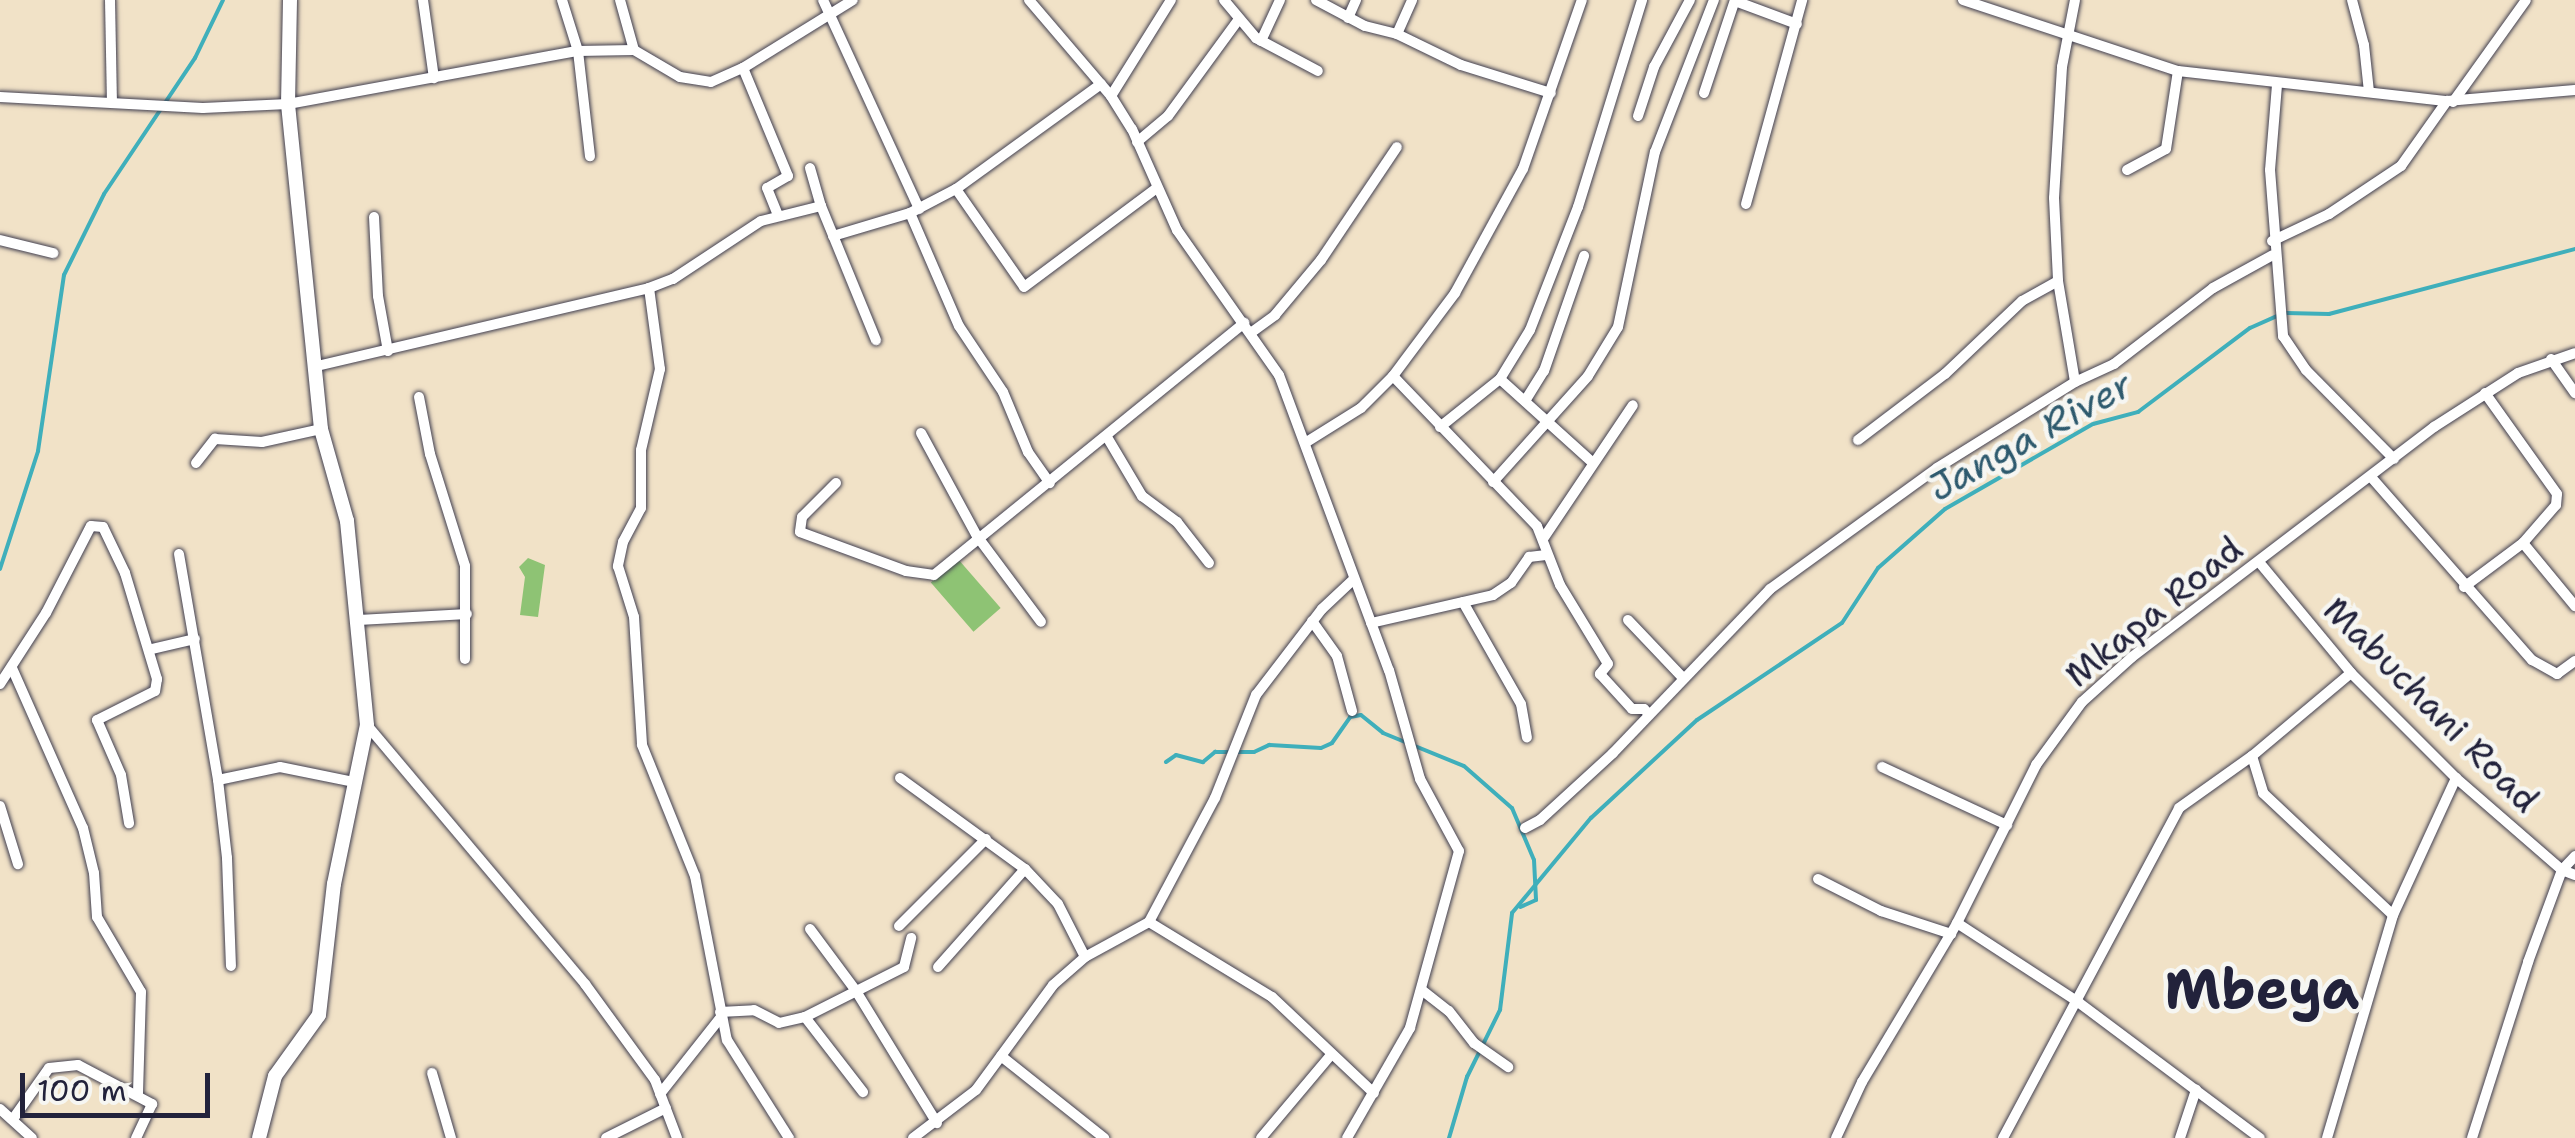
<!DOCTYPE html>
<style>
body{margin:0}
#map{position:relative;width:2575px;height:1138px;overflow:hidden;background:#f1e2c7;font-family:"Shantell Sans",sans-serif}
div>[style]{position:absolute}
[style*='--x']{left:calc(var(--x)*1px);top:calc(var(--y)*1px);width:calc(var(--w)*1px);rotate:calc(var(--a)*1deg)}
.green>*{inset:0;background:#8ec374;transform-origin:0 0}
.stream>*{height:4px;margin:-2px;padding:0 2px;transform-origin:2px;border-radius:2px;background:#3fafbb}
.roads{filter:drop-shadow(0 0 2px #413f50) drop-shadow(0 0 2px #413f50)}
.street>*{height:10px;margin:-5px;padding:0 5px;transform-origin:5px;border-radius:5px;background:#fff}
.secondary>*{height:14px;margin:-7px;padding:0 7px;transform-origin:7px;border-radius:7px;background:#fff}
span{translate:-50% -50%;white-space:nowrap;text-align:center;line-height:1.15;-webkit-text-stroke:9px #f6f6f2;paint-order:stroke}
.street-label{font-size:35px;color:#22223b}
.water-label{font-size:38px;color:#2e5a6e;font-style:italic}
.town-label{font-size:55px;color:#22223b;font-weight:700}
.scale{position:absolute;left:20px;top:1073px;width:190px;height:45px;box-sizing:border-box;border:5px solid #22223b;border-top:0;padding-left:12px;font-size:30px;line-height:35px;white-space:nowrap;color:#22223b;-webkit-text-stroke:8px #f6f6f2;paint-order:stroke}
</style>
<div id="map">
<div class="green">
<div style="clip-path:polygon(528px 558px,545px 565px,538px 617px,520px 615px,525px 577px,519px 567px)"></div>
<div style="left:958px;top:559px;width:65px;height:36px;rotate:49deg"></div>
</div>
<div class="stream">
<div style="--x:0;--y:569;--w:124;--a:-72.1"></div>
<div style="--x:38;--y:451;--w:178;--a:-81.6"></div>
<div style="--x:64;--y:275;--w:90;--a:-63.7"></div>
<div style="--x:104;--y:194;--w:164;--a:-56.2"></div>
<div style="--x:195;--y:58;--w:64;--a:-64.2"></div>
<div style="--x:1166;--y:762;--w:12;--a:-35"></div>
<div style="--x:1176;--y:755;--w:28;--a:15"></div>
<div style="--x:1203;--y:762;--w:16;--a:-40"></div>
<div style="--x:1215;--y:752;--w:39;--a:0"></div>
<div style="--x:1254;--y:752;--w:17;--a:-25"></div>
<div style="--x:1269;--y:745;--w:52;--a:3.3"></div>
<div style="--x:1321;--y:748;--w:12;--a:-24"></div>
<div style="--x:1332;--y:743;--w:32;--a:-55"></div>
<div style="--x:1350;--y:717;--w:11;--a:-10"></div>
<div style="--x:1361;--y:715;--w:28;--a:39"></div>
<div style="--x:1383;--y:733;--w:87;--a:22.2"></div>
<div style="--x:1464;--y:766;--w:64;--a:41.2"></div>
<div style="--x:1512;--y:808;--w:56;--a:67.1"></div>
<div style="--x:1534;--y:860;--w:40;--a:87.1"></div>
<div style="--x:1536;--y:900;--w:17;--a:156"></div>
<div style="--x:1449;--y:1138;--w:64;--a:-73.6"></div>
<div style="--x:1467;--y:1077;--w:75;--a:-63.8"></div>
<div style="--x:1500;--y:1010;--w:98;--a:-82.9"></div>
<div style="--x:1512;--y:913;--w:124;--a:-50.3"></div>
<div style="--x:1591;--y:818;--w:144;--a:-42.8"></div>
<div style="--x:1697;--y:720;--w:174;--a:-33.8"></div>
<div style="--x:1842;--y:623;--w:66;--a:-56.8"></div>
<div style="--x:1878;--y:568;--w:89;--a:-41.4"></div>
<div style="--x:1945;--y:509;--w:171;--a:-29.9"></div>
<div style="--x:2093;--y:424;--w:47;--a:-14.9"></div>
<div style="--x:2138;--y:412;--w:140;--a:-36.9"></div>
<div style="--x:2250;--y:328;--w:36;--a:-24"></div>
<div style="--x:2283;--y:313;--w:46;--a:1.2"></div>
<div style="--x:2329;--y:314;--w:254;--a:-14.8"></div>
</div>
<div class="roads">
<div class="street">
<div style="--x:110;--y:0;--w:103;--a:88.9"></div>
<div style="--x:423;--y:0;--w:79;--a:82"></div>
<div style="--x:562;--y:0;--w:53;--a:72.6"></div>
<div style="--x:578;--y:51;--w:106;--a:83.5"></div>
<div style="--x:620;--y:0;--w:52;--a:74.4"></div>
<div style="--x:823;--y:0;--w:230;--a:65.3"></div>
<div style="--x:1029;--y:0;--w:126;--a:49.5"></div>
<div style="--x:1111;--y:96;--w:39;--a:58"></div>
<div style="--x:1132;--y:129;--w:111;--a:66"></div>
<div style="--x:1177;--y:230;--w:177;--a:54.9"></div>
<div style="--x:1279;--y:375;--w:315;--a:69.6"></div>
<div style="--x:1389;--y:670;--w:113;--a:74.1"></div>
<div style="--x:1420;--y:779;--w:82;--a:61.6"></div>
<div style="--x:1459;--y:851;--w:184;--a:105.5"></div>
<div style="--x:1410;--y:1028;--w:127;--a:119.8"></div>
<div style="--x:1224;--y:0;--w:50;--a:49.9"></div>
<div style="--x:1256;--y:38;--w:70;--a:28"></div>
<div style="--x:1316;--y:0;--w:55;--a:28"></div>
<div style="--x:1365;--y:26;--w:33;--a:14"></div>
<div style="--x:1397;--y:34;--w:71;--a:25.8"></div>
<div style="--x:1461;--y:65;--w:94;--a:17.3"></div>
<div style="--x:1963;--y:0;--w:226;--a:18.3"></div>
<div style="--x:2178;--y:71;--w:271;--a:6.4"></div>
<div style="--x:2447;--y:101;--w:128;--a:-4.9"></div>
<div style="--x:2075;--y:0;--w:68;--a:101"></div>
<div style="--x:2062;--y:67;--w:131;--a:93.5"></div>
<div style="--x:2054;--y:198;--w:83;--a:87.2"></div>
<div style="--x:2058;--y:281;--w:102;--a:80.4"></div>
<div style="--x:2352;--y:0;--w:47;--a:75.1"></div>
<div style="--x:2364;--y:45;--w:47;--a:83.9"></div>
<div style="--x:1735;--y:1;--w:66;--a:20.4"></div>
<div style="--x:1348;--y:18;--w:20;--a:-66"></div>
<div style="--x:1397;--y:34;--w:37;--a:-66"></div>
<div style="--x:1261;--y:41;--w:45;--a:-65.1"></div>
<div style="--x:743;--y:68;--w:117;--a:67.4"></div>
<div style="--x:788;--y:176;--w:24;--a:150"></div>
<div style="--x:767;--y:188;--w:29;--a:68"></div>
<div style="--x:2277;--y:85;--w:85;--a:94.7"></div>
<div style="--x:2270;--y:170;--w:167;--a:85.5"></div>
<div style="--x:2283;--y:336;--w:41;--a:55.9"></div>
<div style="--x:2306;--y:370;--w:125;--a:45.3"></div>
<div style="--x:1704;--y:93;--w:98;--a:-71.6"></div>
<div style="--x:1111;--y:96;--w:113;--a:-58"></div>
<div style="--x:0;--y:97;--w:203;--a:3.1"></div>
<div style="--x:203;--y:108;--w:85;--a:-2.7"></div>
<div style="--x:288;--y:104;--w:295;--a:-10.4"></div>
<div style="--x:578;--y:51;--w:56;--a:-1"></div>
<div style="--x:634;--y:50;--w:53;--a:30.4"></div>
<div style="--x:680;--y:77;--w:31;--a:9"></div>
<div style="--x:711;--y:82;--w:35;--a:-24"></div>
<div style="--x:743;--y:68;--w:129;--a:-31.7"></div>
<div style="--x:2453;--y:102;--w:125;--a:-54.4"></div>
<div style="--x:1638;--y:116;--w:52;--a:-71.9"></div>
<div style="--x:1654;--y:67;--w:76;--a:-61.8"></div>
<div style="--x:1137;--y:142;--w:40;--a:-40"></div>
<div style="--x:1168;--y:116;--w:120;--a:-53.8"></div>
<div style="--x:810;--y:168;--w:40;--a:74"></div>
<div style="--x:821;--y:206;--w:145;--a:67.7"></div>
<div style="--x:2127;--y:170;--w:44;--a:-28.3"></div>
<div style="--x:2166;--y:149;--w:79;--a:-81.3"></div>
<div style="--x:956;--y:189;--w:119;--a:55.2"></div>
<div style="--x:1024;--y:287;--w:166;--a:-36.7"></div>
<div style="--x:1746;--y:204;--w:212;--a:-74.6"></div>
<div style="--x:910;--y:213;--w:123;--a:66.6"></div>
<div style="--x:959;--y:326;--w:79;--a:56.3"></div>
<div style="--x:1003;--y:392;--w:65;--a:67.4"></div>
<div style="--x:1028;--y:452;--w:38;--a:55"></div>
<div style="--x:374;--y:217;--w:79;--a:87.1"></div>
<div style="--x:378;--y:296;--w:56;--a:79.7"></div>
<div style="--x:833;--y:236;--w:80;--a:-16.6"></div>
<div style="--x:910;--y:213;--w:52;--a:-27.6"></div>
<div style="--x:956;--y:189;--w:179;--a:-35.9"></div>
<div style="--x:0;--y:240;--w:55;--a:13.8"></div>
<div style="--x:2272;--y:241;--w:63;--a:-25.3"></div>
<div style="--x:2329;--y:214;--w:87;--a:-33.7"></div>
<div style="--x:2401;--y:166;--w:80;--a:-54.7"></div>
<div style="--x:649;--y:288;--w:82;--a:82.3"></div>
<div style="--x:660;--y:369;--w:83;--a:103.2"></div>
<div style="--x:641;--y:450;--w:58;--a:90"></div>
<div style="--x:641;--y:508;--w:38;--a:118"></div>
<div style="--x:623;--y:542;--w:25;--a:102"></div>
<div style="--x:618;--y:566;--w:53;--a:72.6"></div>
<div style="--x:634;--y:617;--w:128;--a:86.4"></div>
<div style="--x:642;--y:745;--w:141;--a:68"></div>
<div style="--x:695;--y:876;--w:167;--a:79"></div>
<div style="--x:727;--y:1040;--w:116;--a:57.7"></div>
<div style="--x:1252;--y:332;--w:29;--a:-36"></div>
<div style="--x:1275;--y:315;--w:72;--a:-50.1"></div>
<div style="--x:1321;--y:260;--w:136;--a:-56.1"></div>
<div style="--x:2551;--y:359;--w:42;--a:54.8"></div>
<div style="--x:317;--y:366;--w:341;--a:-13.2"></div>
<div style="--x:649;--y:288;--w:26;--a:-21"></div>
<div style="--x:673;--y:279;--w:105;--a:-33.4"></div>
<div style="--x:761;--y:221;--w:62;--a:-14"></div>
<div style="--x:1393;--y:376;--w:208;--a:46.2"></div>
<div style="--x:1537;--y:526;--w:63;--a:68.7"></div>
<div style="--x:1560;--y:585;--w:92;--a:58.7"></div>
<div style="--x:1608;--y:664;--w:13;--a:129"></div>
<div style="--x:1600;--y:674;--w:47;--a:47.6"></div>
<div style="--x:1632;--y:709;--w:12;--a:0"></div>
<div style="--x:1644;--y:709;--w:7;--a:45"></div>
<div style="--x:1500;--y:379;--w:125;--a:42.1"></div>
<div style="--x:2485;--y:393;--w:124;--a:54.5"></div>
<div style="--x:2557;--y:494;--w:11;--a:95"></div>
<div style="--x:2556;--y:505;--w:50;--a:131"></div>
<div style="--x:2523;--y:543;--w:82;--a:50.5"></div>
<div style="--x:419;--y:397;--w:58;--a:79.1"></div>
<div style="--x:430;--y:454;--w:117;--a:72.6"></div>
<div style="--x:465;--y:566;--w:93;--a:90"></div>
<div style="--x:1525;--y:401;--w:36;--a:-58"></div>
<div style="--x:1544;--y:371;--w:122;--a:-70.8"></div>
<div style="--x:1440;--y:427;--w:77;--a:-38.7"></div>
<div style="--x:1500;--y:379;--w:57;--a:-58.5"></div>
<div style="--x:1530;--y:330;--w:132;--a:-68.7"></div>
<div style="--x:1578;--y:207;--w:217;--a:-72.8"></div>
<div style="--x:921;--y:433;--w:117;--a:61.5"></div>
<div style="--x:977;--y:536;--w:107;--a:53.3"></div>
<div style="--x:1107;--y:437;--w:69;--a:59.3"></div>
<div style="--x:1142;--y:496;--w:44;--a:36.6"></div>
<div style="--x:1177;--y:522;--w:52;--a:52"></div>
<div style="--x:1858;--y:440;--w:109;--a:-37.2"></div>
<div style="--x:1945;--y:374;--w:106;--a:-43.5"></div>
<div style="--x:2022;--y:301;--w:41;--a:-29.1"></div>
<div style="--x:1305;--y:443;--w:66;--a:-32"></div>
<div style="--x:1361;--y:408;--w:45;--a:-45"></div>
<div style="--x:1393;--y:376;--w:104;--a:-53.2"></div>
<div style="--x:1455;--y:293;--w:141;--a:-61.3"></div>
<div style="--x:1523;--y:169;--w:179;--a:-70.8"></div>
<div style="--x:196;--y:463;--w:31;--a:-52"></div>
<div style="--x:215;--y:439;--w:47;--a:3.7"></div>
<div style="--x:262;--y:442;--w:60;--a:-12.4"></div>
<div style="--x:2371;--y:477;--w:244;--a:48.7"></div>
<div style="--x:2532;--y:660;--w:29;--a:29"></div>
<div style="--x:2557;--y:674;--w:22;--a:-36"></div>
<div style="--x:1493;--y:482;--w:142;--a:-48.1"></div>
<div style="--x:1588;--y:376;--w:57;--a:-58.5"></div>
<div style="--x:1618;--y:327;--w:179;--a:-78.1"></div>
<div style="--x:1655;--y:152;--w:163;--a:-68.8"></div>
<div style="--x:836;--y:483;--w:48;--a:135"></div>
<div style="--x:802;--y:517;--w:15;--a:98"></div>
<div style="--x:800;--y:532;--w:113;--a:20.2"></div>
<div style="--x:906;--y:571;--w:28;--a:8"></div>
<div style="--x:934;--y:575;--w:400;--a:-39.1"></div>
<div style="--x:1543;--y:539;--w:161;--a:-56.1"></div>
<div style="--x:179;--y:554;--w:229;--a:80.2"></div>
<div style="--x:218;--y:780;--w:79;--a:83.4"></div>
<div style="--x:227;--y:858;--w:108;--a:87.9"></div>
<div style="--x:2259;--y:562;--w:144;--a:50.3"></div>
<div style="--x:2351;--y:673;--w:148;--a:45"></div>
<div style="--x:2456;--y:778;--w:140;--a:41"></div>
<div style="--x:2562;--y:870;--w:14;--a:21"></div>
<div style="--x:2464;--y:587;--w:74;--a:-36.7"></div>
<div style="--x:1463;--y:602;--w:117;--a:60.4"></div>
<div style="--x:1521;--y:704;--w:34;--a:80"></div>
<div style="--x:359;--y:620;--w:108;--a:-3.2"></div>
<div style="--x:1628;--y:620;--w:80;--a:46.5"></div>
<div style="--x:1312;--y:621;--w:43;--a:54.5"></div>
<div style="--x:1337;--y:656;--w:57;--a:74.7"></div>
<div style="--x:1371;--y:623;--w:125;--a:-12.9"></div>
<div style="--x:1493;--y:595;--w:22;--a:-34"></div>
<div style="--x:1511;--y:583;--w:32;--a:-55"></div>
<div style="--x:1529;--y:557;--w:17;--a:-7"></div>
<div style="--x:152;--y:649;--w:44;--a:-13.1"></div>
<div style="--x:12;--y:668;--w:175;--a:66.1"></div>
<div style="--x:83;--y:828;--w:46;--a:76.3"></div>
<div style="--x:94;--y:873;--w:44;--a:86.1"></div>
<div style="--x:97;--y:917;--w:87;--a:59.6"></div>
<div style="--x:141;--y:992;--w:103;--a:91.7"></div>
<div style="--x:0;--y:684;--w:85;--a:-57.1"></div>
<div style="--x:46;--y:613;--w:98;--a:-62.7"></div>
<div style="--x:91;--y:526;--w:12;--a:5"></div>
<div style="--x:103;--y:527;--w:51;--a:64.4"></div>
<div style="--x:125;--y:573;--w:111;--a:73.2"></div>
<div style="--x:157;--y:679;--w:12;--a:99"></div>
<div style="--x:155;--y:691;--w:65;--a:153.4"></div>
<div style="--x:97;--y:720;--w:60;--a:66.4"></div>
<div style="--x:121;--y:775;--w:49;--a:80.5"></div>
<div style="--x:367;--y:725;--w:339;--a:49.9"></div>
<div style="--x:585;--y:984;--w:119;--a:53.9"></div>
<div style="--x:655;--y:1080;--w:62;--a:69.2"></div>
<div style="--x:2252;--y:756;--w:39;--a:73"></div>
<div style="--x:2263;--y:793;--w:178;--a:43.2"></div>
<div style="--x:1882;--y:767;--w:138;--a:24.9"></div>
<div style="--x:900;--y:778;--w:155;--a:36.1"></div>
<div style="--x:1025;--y:869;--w:48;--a:46.7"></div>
<div style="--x:1058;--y:904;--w:59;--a:63"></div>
<div style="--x:218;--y:780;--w:63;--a:-11.8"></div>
<div style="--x:280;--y:767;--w:76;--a:11.5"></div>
<div style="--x:0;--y:806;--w:61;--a:72.8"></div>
<div style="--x:1525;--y:828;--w:17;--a:-28"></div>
<div style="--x:1540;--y:820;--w:99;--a:-42.5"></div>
<div style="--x:1613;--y:753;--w:227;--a:-46.2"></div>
<div style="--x:1770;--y:589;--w:206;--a:-35.9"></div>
<div style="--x:1937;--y:468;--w:163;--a:-31.9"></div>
<div style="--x:2075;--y:382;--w:43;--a:-24.8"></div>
<div style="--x:2114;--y:364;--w:125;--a:-37.5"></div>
<div style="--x:2213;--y:288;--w:68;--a:-28.8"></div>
<div style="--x:1818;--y:879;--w:71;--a:26.9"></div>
<div style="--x:1881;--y:911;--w:74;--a:18.2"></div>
<div style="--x:1149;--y:922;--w:144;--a:31.4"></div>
<div style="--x:1272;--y:997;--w:140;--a:43.3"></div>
<div style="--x:1957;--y:923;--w:145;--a:33.1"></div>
<div style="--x:2078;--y:1002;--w:227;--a:36.8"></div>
<div style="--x:899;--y:926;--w:123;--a:-45"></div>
<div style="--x:810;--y:929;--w:77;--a:53.4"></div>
<div style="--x:856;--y:991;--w:155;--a:58.5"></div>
<div style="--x:938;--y:967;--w:131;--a:-48.4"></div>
<div style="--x:1423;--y:991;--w:33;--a:38"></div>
<div style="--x:1449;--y:1011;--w:41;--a:52"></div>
<div style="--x:1474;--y:1043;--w:42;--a:35.2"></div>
<div style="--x:720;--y:1012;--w:34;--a:-3"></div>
<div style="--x:754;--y:1010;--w:28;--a:27"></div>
<div style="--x:779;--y:1023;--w:27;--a:-13"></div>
<div style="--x:805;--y:1017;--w:111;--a:-26.8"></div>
<div style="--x:904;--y:967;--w:30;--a:-76"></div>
<div style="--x:805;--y:1017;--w:95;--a:52.3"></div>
<div style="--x:1001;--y:1056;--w:132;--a:38.5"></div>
<div style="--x:432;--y:1073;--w:68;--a:73.7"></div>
<div style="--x:660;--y:1094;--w:98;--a:-51.6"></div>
<div style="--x:0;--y:1109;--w:43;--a:42.2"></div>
<div style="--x:13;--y:1119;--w:62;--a:-54.8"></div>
<div style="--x:49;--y:1068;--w:29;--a:-6"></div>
<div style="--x:78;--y:1065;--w:84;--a:27.8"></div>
<div style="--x:152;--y:1104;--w:38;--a:115"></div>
<div style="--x:606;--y:1138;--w:67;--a:-26.6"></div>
<div style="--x:913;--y:1138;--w:79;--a:-37.3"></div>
<div style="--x:976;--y:1090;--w:130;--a:-53.7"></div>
<div style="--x:1053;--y:985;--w:43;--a:-41.2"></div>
<div style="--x:1085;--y:957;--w:73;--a:-28.7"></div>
<div style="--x:1149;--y:922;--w:140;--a:-62"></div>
<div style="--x:1215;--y:798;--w:111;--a:-68.3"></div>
<div style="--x:1256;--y:695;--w:108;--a:-52.5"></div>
<div style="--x:1322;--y:609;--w:44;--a:-43.2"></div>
<div style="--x:1261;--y:1138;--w:109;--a:-49.9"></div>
<div style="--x:1836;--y:1138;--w:62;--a:-65.1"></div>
<div style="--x:1862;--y:1082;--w:185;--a:-59.1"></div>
<div style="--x:1957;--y:923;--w:177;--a:-63.4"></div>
<div style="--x:2036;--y:765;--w:78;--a:-53.9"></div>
<div style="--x:2082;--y:702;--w:67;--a:-42"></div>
<div style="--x:2132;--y:657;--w:380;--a:-37.3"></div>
<div style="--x:2434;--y:427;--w:100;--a:-32.7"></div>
<div style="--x:2518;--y:373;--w:60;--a:-19.3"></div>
<div style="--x:2003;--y:1138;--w:374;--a:-61.9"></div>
<div style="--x:2179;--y:808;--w:90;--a:-35.5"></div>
<div style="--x:2252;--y:756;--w:129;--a:-40"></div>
<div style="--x:2180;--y:1138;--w:51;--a:-71.6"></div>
<div style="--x:2327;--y:1138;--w:233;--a:-73.5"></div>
<div style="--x:2393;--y:915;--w:151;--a:-65.3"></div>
<div style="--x:2472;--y:1138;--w:185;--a:-72.3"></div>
<div style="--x:2528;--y:962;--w:98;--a:-69.7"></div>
<div style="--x:2562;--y:870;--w:19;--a:-47"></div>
</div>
<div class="secondary">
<div style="--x:259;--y:1138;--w:64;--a:-75.5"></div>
<div style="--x:275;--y:1076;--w:75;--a:-54.2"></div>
<div style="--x:319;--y:1015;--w:132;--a:-83.5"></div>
<div style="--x:334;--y:884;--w:162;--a:-78.3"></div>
<div style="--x:367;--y:725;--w:205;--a:-95.6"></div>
<div style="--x:347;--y:521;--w:96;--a:-105.8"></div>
<div style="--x:321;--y:429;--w:327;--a:-95.8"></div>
<div style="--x:288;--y:104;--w:104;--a:-88.9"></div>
</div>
</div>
<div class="street-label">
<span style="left:2154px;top:612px;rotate:-39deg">Mkapa Road</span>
<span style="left:2431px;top:705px;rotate:45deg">Mabuchani Road</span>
</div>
<div class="water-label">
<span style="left:2030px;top:436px;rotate:-29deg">Janga River</span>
</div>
<div class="town-label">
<span style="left:2262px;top:990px">Mbeya</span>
</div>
<div class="scale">100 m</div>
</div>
